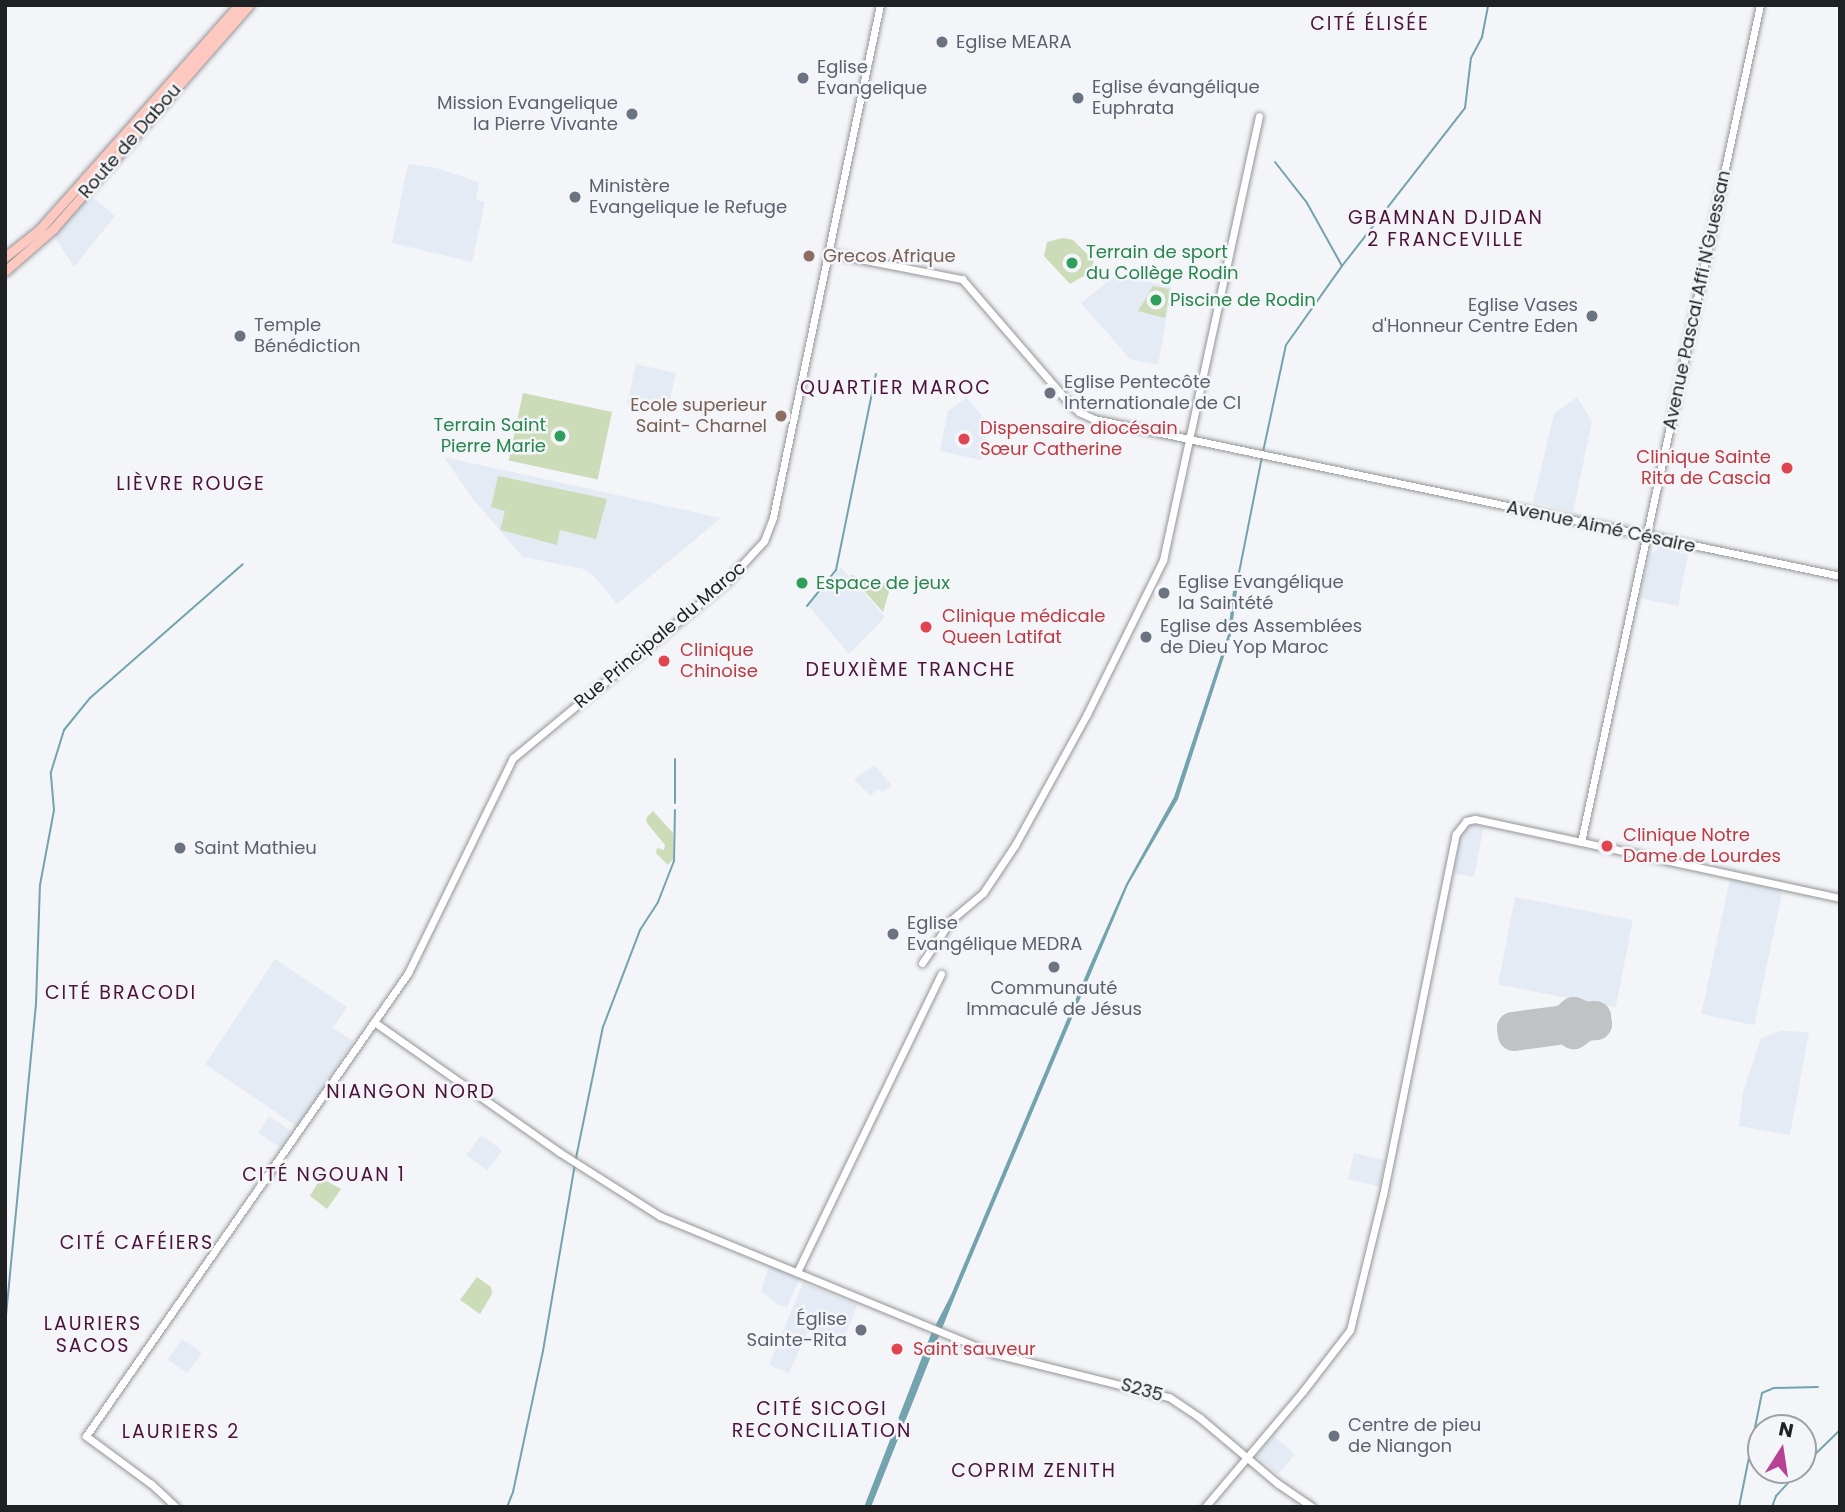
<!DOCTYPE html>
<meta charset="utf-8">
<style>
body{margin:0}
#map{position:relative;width:1845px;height:1512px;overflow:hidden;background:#f3f5f8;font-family:Poppins,sans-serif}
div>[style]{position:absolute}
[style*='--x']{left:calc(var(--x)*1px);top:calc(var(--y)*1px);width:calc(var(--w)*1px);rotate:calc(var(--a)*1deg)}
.built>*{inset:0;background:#e5ebf5;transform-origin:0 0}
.green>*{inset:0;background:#ccdbb8;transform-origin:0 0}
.water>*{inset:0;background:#73a3ae}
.stream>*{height:2px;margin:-1px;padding:0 1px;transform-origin:1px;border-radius:1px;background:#73a3ae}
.runway>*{height:32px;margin:-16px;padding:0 16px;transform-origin:16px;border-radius:16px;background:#c0c2c4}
.roads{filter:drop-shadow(0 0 2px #939597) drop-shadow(0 0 2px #939597)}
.tertiary>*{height:7px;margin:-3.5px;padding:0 3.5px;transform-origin:3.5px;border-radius:3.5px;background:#fff}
.primary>*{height:9px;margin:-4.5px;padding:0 4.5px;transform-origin:4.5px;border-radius:4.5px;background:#fdc8bf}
.dots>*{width:19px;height:19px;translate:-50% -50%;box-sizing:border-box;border:4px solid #f3f5f8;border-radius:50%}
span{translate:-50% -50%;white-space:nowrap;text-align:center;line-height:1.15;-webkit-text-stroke:5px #f3f5f8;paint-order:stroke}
.worship-label{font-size:18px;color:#5b616d}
.left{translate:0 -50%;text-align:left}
.right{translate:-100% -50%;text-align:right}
.street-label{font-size:18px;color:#202122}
.leisure-label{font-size:18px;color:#27864d}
.education-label{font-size:18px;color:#785e54}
.health-label{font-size:18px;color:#be3a42}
.neighbourhood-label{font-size:19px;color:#4c133b;letter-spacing:2px}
.frame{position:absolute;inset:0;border:7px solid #202122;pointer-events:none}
.north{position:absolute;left:1747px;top:1414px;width:70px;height:70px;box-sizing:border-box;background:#f3f5f8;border:2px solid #9fa0a2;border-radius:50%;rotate:12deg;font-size:19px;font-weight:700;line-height:28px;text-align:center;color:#202122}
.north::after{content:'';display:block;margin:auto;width:24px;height:32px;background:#b94195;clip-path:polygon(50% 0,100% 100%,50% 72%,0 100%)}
</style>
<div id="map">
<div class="built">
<div style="clip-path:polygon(408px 164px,436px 168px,479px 182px,476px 200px,485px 202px,472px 262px,392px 243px)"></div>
<div style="clip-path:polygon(85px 191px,115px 216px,74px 267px,50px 229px)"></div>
<div style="clip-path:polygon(1116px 275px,1172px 287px,1158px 365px,1130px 359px,1081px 303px)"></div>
<div style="left:636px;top:364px;width:41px;height:41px;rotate:13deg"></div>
<div style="clip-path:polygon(1577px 397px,1592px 421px,1573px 512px,1533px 502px,1554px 414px)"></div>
<div style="clip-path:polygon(966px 398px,989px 423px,981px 460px,940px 451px,948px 411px)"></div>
<div style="clip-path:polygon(444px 457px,721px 518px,617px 604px,592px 574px,584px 569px,523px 557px,472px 498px)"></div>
<div style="clip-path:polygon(1660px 547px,1688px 555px,1678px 606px,1640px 598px,1649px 555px)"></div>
<div style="clip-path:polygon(841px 567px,885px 617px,849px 654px,809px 606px)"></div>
<div style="clip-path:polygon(874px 765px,892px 785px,882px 793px,878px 789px,870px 796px,854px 779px)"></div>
<div style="clip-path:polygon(1475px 824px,1484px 826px,1474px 877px,1453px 873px,1461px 836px,1467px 826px)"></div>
<div style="left:1730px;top:879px;width:54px;height:138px;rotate:12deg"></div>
<div style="left:1515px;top:897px;width:120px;height:89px;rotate:11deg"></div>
<div style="clip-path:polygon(275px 959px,347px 1007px,333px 1028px,353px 1041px,299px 1128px,205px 1064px)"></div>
<div style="clip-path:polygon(1781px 1031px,1809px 1032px,1790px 1135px,1739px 1126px,1743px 1092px,1761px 1038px)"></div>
<div style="left:269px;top:1116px;width:27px;height:20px;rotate:34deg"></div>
<div style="left:481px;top:1135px;width:26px;height:25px;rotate:36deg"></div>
<div style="left:1354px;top:1153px;width:32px;height:27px;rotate:13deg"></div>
<div style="clip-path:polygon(769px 1266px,800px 1278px,787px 1307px,778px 1305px,761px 1291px)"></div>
<div style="clip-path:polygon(803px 1283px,857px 1305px,842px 1345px,808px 1331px,789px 1373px,769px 1365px)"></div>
<div style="left:182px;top:1339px;width:24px;height:25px;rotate:35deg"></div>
<div style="left:1274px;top:1436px;width:28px;height:26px;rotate:41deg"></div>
</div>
<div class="green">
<div style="clip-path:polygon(1063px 238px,1073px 240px,1094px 261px,1090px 272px,1070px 284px,1044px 256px,1047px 242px)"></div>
<div style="clip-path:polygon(1153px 286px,1170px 289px,1165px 318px,1138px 311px)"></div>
<div style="left:523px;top:393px;width:91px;height:69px;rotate:12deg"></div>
<div style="clip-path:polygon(498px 476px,607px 499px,596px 539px,560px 530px,557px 545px,500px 530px,505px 511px,491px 507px)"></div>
<div style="clip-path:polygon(850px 575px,891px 585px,883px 612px)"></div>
<div style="clip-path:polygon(653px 811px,673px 833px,673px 859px,668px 865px,656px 853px,657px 848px,664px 850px,665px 845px,647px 823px,646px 818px)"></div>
<div style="clip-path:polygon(321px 1178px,341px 1189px,327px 1209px,310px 1196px)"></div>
<div style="clip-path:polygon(477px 1277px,491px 1287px,492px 1294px,480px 1314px,460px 1300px)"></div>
</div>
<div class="water">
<div style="clip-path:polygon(1233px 591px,1237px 591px,1231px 635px,1178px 799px,1128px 885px,955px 1296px,871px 1507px,864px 1507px,931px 1334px,951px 1295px,1090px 965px,1126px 884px,1174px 797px,1228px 634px)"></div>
</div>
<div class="stream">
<div style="--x:1275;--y:162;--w:52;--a:52"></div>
<div style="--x:1307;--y:203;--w:72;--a:60.9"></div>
<div style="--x:1263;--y:452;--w:109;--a:-77.9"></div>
<div style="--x:1286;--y:345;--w:97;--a:-54.7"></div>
<div style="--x:1342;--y:266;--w:200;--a:-52.1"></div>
<div style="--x:1465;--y:108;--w:50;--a:-83.2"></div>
<div style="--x:1471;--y:58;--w:24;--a:-62"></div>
<div style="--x:1482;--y:37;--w:33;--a:-79"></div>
<div style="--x:1235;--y:593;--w:139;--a:-78.8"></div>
<div style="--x:807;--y:606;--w:46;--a:-51.1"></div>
<div style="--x:836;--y:570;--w:200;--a:-78.5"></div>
<div style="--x:675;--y:803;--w:44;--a:-90"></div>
<div style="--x:576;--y:1158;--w:134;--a:-78.4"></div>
<div style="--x:603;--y:1027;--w:104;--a:-69.1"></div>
<div style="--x:640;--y:930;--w:33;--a:-57"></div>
<div style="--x:658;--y:902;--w:44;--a:-68.7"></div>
<div style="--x:674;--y:861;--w:51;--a:-88.9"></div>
<div style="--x:5;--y:1326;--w:323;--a:-84.5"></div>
<div style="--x:36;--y:1004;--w:119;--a:-88.1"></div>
<div style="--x:40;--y:885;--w:76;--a:-79.4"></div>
<div style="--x:54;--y:810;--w:38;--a:-95"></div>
<div style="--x:51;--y:772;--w:44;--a:-72.8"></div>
<div style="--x:64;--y:730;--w:41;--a:-50.9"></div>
<div style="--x:90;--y:698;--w:203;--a:-41.2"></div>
<div style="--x:1803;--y:1466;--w:52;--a:-44.2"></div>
<div style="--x:507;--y:1507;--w:16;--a:-68"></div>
<div style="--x:513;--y:1492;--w:144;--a:-78"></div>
<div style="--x:543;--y:1351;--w:190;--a:-80.3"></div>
<div style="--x:1739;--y:1507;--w:116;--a:-78.6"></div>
<div style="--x:1762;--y:1393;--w:13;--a:-23"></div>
<div style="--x:1774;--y:1388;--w:44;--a:-1.3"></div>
<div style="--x:1772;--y:1507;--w:12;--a:-70"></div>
<div style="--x:1776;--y:1496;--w:35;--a:-47"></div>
</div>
<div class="runway">
<div style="--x:1574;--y:1013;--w:12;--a:24"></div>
<div style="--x:1585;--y:1018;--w:10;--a:-6"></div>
<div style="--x:1595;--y:1017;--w:7;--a:82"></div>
<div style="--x:1596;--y:1024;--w:11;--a:175"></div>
<div style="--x:1585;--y:1025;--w:14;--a:144"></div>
<div style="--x:1574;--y:1033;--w:9;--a:-148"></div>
<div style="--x:1566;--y:1028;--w:52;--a:172.3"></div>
<div style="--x:1514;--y:1035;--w:7;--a:-98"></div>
<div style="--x:1513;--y:1028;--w:52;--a:-7.7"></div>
<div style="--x:1565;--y:1021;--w:12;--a:-42"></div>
</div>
<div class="roads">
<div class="tertiary">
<div style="--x:829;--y:253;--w:136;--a:11.1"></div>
<div style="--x:962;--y:279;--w:162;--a:49.2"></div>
<div style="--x:1068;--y:402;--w:15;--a:42"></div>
<div style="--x:1079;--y:412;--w:17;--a:25"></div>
<div style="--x:1094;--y:419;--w:762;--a:11.88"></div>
<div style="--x:1581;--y:842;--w:856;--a:-77.93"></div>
<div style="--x:922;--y:963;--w:52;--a:-56"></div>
<div style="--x:951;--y:920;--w:42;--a:-40.2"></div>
<div style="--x:983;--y:893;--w:58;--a:-56.3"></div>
<div style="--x:1015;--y:845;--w:149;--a:-61.2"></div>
<div style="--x:1087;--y:714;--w:172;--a:-63.7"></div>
<div style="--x:1163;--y:560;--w:454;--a:-77.8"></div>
<div style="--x:374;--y:1022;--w:226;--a:35.1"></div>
<div style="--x:559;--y:1152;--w:120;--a:32.4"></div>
<div style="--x:660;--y:1216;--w:359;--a:22.4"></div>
<div style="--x:992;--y:1353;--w:182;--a:14"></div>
<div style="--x:1169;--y:1397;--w:37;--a:34"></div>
<div style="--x:1200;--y:1418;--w:101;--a:40.2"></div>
<div style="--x:1277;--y:1483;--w:42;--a:34.4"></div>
<div style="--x:797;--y:1272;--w:331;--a:-64.2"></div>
<div style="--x:176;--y:1507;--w:34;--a:-137"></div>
<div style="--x:151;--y:1484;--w:81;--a:-143.6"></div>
<div style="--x:86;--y:1436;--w:564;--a:-55.18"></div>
<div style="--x:408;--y:973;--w:239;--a:-64"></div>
<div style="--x:513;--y:758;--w:276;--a:-39.6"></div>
<div style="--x:726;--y:582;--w:56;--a:-47.2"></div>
<div style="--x:764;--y:541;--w:26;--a:-69"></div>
<div style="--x:773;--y:517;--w:523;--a:-78.2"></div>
<div style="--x:1205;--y:1507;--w:152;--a:-49.8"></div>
<div style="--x:1303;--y:1391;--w:77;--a:-52.4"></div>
<div style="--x:1350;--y:1330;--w:139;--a:-76.3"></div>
<div style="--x:1383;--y:1195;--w:368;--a:-78.6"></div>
<div style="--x:1456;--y:834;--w:16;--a:-52"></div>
<div style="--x:1466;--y:821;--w:9;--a:-13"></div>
<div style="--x:1475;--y:819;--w:373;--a:12.2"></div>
</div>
<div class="primary">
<div style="--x:5;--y:257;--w:43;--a:-38.5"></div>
<div style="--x:39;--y:230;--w:301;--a:-48.4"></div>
<div style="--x:5;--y:271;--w:64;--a:-41.2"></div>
<div style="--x:53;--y:229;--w:298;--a:-48.8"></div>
</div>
</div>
<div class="dots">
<div style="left:942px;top:42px;background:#6b7280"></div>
<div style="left:803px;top:78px;background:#6b7280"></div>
<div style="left:1078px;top:98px;background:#6b7280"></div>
<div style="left:632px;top:114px;background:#6b7280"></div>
<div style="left:575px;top:197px;background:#6b7280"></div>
<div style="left:809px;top:256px;background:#8d6e63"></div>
<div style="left:1072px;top:263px;background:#2e9e5b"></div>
<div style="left:1156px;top:300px;background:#2e9e5b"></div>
<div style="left:1592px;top:316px;background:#6b7280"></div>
<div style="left:240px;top:336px;background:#6b7280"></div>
<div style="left:1050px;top:393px;background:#6b7280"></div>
<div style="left:781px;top:416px;background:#8d6e63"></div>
<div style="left:560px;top:436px;background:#2e9e5b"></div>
<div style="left:964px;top:439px;background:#e0444e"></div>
<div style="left:1787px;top:468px;background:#e0444e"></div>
<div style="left:802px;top:583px;background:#2e9e5b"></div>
<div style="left:1164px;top:593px;background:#6b7280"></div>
<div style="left:926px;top:627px;background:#e0444e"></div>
<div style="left:1146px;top:637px;background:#6b7280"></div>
<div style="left:664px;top:661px;background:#e0444e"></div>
<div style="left:1607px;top:846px;background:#e0444e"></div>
<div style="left:180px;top:848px;background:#6b7280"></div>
<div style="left:893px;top:934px;background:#6b7280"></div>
<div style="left:1054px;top:967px;background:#6b7280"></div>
<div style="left:861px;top:1330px;background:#6b7280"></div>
<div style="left:897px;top:1349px;background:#e0444e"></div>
<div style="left:1334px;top:1436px;background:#6b7280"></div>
</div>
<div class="worship-label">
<span class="left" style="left:956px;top:42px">Eglise MEARA</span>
<span class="left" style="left:817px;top:78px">Eglise<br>Evangelique</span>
<span class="left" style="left:1092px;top:98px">Eglise évangélique<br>Euphrata</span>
<span class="right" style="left:618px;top:114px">Mission Evangelique<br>la Pierre Vivante</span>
<span class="left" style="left:589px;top:197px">Ministère<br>Evangelique le Refuge</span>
<span class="right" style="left:1578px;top:316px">Eglise Vases<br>d'Honneur Centre Eden</span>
<span class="left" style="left:254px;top:336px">Temple<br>Bénédiction</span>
<span class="left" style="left:1064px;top:393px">Eglise Pentecôte<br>Internationale de CI</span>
<span class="left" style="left:1178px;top:593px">Eglise Evangélique<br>la Saintété</span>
<span class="left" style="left:1160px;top:637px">Eglise des Assemblées<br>de Dieu Yop Maroc</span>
<span class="left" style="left:194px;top:848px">Saint Mathieu</span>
<span class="left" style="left:907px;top:934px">Eglise<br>Evangélique MEDRA</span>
<span style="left:1054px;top:999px">Communauté<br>Immaculé de Jésus</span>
<span class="right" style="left:847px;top:1330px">Église<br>Sainte-Rita</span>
<span class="left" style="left:1348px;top:1436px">Centre de pieu<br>de Niangon</span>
</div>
<div class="street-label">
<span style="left:130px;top:141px;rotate:-49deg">Route de Dabou</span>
<span style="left:1697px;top:300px;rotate:-78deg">Avenue Pascal Affi N'Guessan</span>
<span style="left:1601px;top:527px;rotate:12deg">Avenue Aimé Césaire</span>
<span style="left:660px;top:635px;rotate:-40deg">Rue Principale du Maroc</span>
<span style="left:1142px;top:1390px;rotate:16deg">S235</span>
</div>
<div class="leisure-label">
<span class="left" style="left:1086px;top:263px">Terrain de sport<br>du Collège Rodin</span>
<span class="left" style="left:1170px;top:300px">Piscine de Rodin</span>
<span class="right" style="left:546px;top:436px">Terrain Saint<br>Pierre Marie</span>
<span class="left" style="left:816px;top:583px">Espace de jeux</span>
</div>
<div class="education-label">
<span class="left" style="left:823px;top:256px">Grecos Afrique</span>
<span class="right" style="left:767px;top:416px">Ecole superieur<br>Saint- Charnel</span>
</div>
<div class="health-label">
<span class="left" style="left:980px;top:439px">Dispensaire diocésain<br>Sœur Catherine</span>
<span class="right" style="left:1771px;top:468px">Clinique Sainte<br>Rita de Cascia</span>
<span class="left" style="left:942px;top:627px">Clinique médicale<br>Queen Latifat</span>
<span class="left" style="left:680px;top:661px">Clinique<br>Chinoise</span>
<span class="left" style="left:1623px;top:846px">Clinique Notre<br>Dame de Lourdes</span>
<span class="left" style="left:913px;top:1349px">Saint sauveur</span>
</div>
<div class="neighbourhood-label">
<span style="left:1370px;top:24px">CITÉ ÉLISÉE</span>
<span style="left:1446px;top:229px">GBAMNAN DJIDAN<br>2 FRANCEVILLE</span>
<span style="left:896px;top:388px">QUARTIER MAROC</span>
<span style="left:191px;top:484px">LIÈVRE ROUGE</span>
<span style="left:911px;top:670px">DEUXIÈME TRANCHE</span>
<span style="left:121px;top:993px">CITÉ BRACODI</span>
<span style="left:411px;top:1092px">NIANGON NORD</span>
<span style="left:324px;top:1175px">CITÉ NGOUAN 1</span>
<span style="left:137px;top:1243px">CITÉ CAFÉIERS</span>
<span style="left:93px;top:1335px">LAURIERS<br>SACOS</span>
<span style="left:822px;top:1420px">CITÉ SICOGI<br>RECONCILIATION</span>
<span style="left:181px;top:1432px">LAURIERS 2</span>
<span style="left:1034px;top:1471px">COPRIM ZENITH</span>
</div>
<div class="frame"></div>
<div class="north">N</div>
</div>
